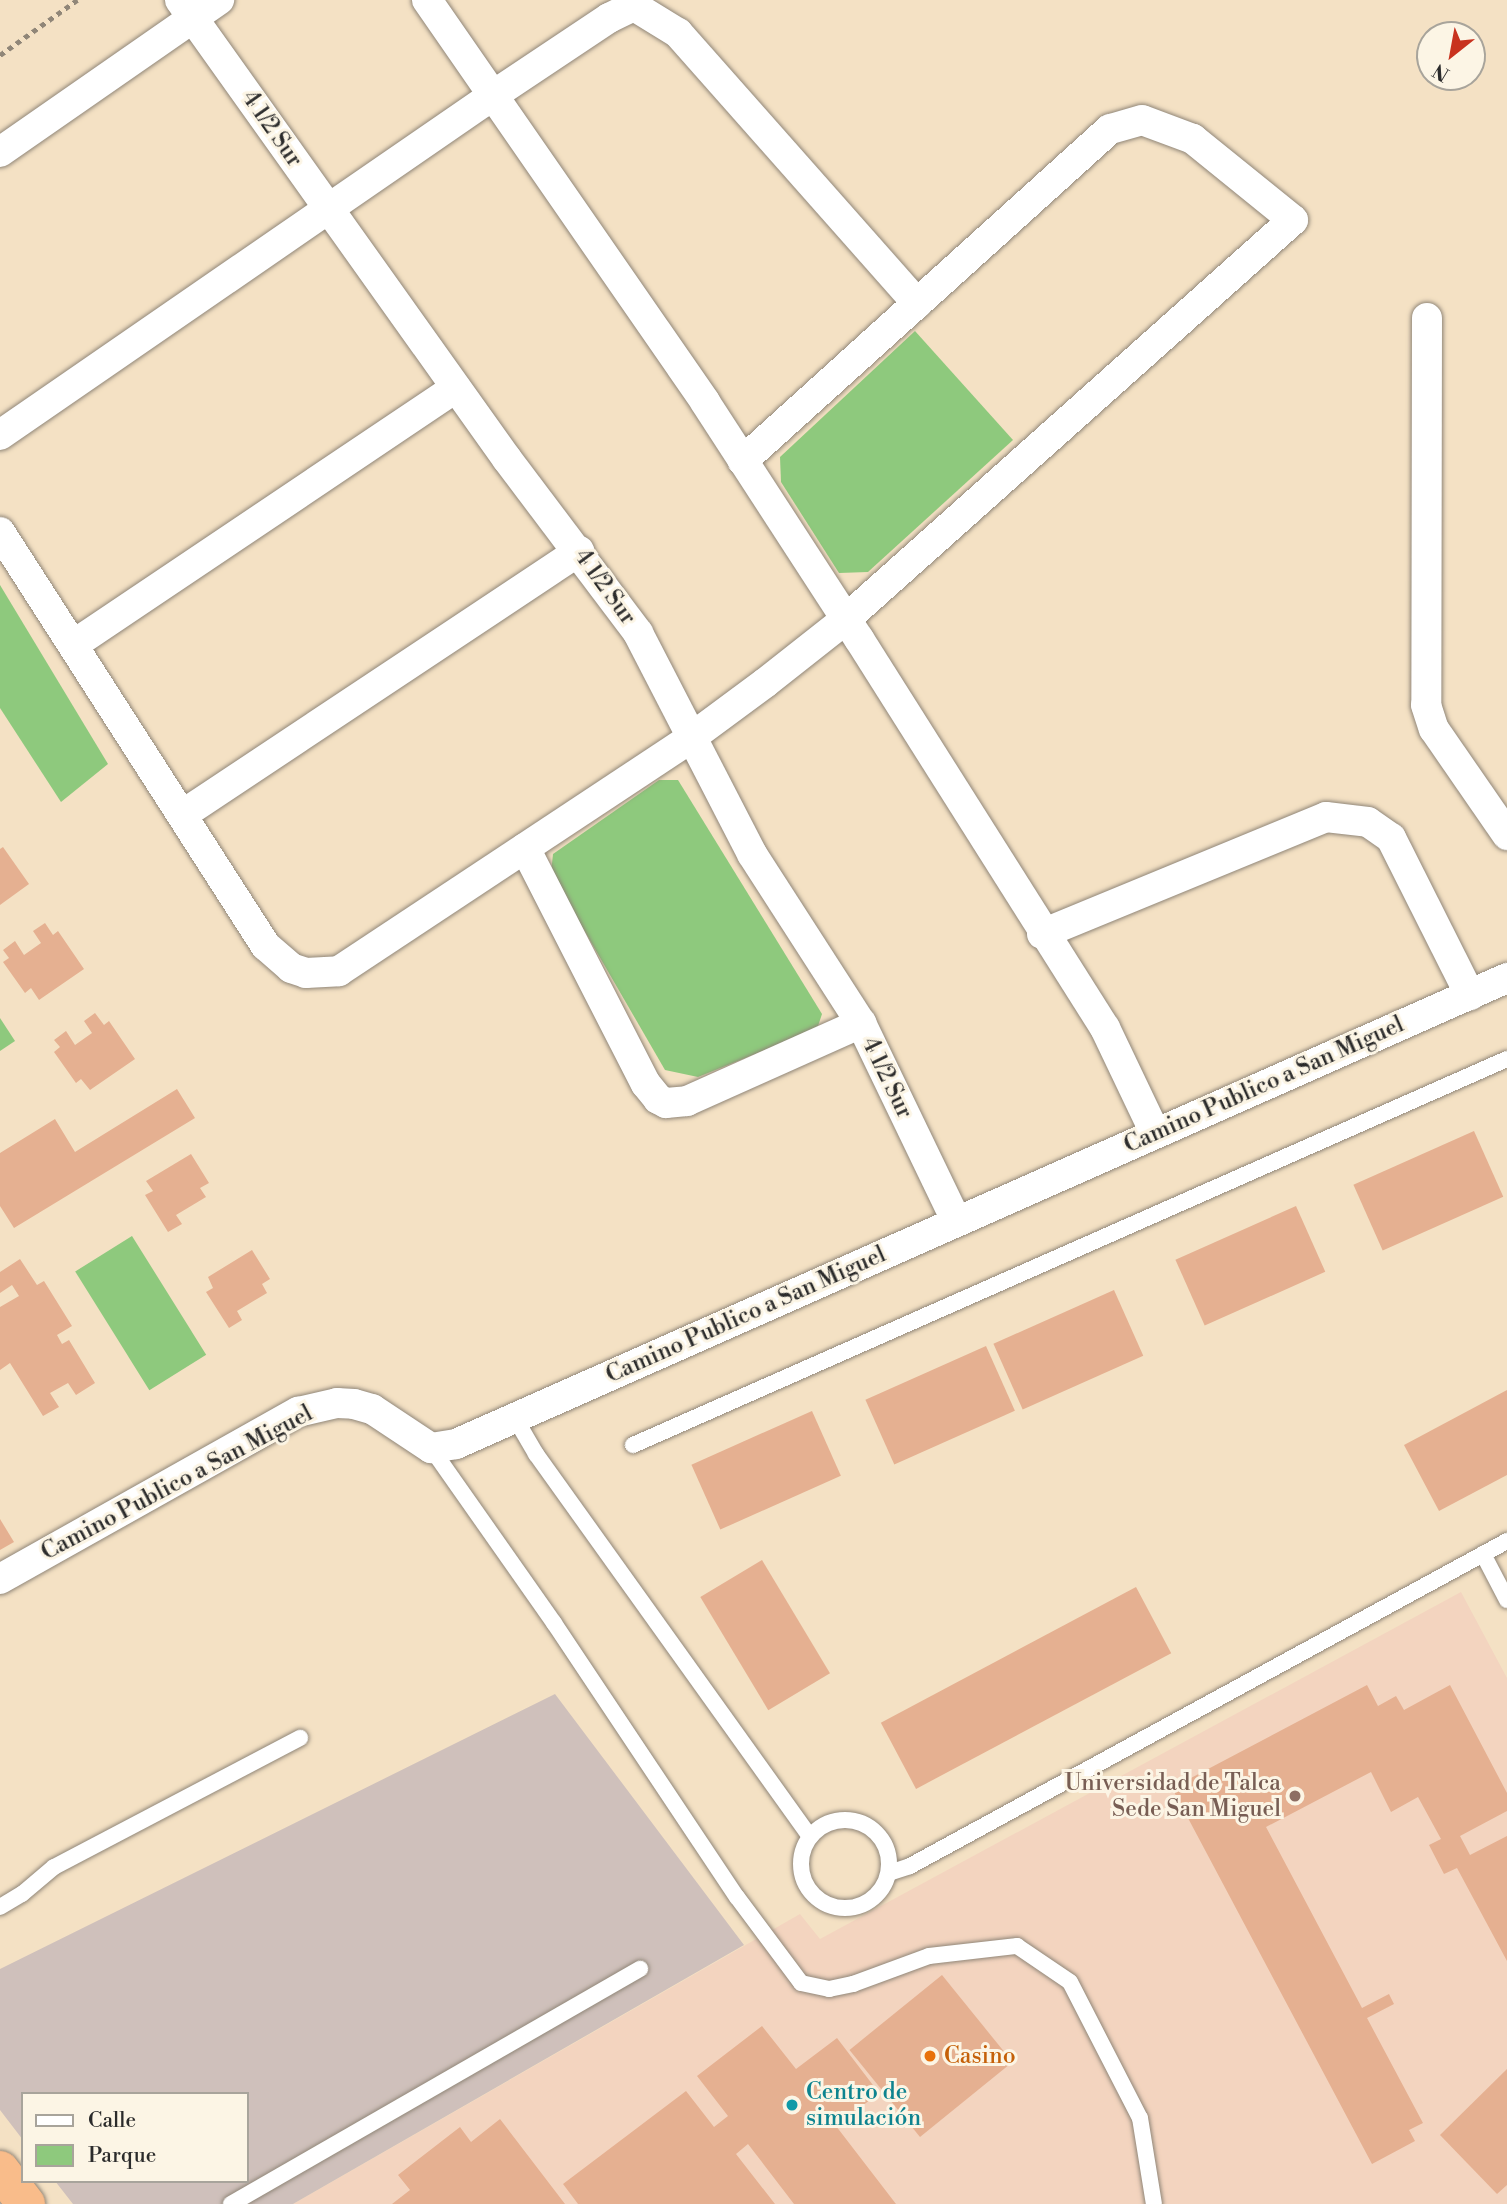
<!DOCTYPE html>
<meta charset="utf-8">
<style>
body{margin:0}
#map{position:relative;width:1507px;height:2204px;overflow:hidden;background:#f4e1c4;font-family:"Libre Bodoni",serif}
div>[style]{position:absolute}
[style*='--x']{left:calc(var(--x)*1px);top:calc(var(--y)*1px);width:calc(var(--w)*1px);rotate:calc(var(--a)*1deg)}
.built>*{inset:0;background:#f3d4bf}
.industrial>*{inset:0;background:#cfc0bb}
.green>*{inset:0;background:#8ec97d;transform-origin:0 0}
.building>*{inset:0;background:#e5b091;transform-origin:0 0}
.path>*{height:4.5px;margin-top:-2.25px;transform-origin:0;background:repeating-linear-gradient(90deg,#908678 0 5px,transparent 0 10px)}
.roads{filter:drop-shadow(0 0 2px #908678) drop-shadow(0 0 2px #908678)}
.lane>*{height:16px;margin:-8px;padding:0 8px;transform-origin:8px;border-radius:8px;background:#fff}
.lane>.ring{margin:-8px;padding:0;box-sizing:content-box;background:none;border:16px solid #fff;border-radius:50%}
.street>*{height:30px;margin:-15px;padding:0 15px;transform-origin:15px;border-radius:15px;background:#fff}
.highway>*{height:38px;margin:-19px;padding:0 19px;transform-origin:19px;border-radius:19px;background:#f9bc8a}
.dots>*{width:19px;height:19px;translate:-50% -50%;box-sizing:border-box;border:4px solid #fcf5e5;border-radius:50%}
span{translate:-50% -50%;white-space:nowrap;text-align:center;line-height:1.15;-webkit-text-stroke:6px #fcf5e5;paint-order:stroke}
.street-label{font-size:23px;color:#2b2b2b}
.education-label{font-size:23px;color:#785e54}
.right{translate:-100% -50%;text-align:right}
.food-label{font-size:23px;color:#c56008}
.left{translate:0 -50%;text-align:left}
.culture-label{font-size:23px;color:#0d838f}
.legend{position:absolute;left:21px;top:2092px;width:228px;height:91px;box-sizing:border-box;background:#fcf5e5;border:2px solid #a8a49b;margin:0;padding:9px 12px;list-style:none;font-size:21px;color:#2b2b2b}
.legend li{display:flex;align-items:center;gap:14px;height:35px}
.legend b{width:35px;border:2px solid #a8a49b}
.north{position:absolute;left:1416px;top:21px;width:70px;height:70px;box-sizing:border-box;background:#fcf5e5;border:2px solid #a8a49b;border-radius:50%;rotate:211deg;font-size:19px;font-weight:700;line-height:28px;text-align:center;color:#2b2b2b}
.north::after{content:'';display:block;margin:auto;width:24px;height:32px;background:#c8321e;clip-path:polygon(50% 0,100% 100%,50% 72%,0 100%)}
</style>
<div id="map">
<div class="built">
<div style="clip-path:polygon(1461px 1592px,1507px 1678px,1507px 2204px,293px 2204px,800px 1914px,820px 1939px)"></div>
</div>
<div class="industrial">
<div style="clip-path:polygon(555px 1694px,744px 1945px,293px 2204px,73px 2204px,55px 2181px,247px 2181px,247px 2094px,23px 2094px,23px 2140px,0 2110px,0 1969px)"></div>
</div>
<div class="green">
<div style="clip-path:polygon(915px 331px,1013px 440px,868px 572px,839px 573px,781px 482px,780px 457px)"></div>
<div style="clip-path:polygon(0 585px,108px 764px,61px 802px,0 708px)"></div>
<div style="clip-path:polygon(659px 780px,678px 780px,822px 1014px,817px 1029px,698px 1077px,665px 1070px,551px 873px,553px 854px)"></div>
<div style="clip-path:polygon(0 1018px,15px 1041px,0 1051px)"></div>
<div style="left:132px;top:1236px;width:140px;height:67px;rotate:58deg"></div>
</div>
<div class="building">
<div style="clip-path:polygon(3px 847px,29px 884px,0 905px,0 849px)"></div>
<div style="clip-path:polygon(45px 923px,53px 935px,58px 931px,84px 969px,39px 1000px,31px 988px,25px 993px,3px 962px,9px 958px,3px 950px,15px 941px,24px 955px,41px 943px,33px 931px)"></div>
<div style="clip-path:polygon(95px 1013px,104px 1025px,109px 1021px,135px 1059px,90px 1090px,81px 1079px,76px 1083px,54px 1052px,60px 1047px,54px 1040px,66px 1031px,75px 1045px,92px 1033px,84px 1021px)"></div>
<div style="clip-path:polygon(177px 1089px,195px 1118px,14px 1228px,0 1206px,0 1153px,55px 1119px,75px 1152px)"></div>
<div style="left:1474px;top:1131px;width:72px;height:132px;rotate:66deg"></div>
<div style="clip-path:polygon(191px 1154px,209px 1183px,200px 1188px,206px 1197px,176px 1215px,182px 1224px,168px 1232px,145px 1195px,153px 1191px,146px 1181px)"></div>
<div style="left:1296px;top:1206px;width:72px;height:132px;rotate:66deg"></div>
<div style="clip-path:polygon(252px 1250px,270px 1279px,262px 1284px,267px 1293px,237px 1311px,242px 1320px,229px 1328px,206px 1292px,213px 1288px,208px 1277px)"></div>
<div style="clip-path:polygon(20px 1259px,37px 1285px,44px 1281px,72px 1326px,57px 1335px,62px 1344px,69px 1340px,95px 1383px,76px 1395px,68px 1383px,50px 1393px,59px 1407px,43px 1416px,10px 1363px,0 1370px,0 1307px,19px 1296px,12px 1285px,0 1293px,0 1272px)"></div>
<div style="left:1114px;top:1290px;width:72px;height:132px;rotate:66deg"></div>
<div style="left:986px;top:1346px;width:71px;height:132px;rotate:66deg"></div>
<div style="clip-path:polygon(1507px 1390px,1507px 1475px,1439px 1511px,1404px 1445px)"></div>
<div style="left:812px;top:1411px;width:71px;height:132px;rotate:66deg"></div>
<div style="clip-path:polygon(0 1519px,14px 1542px,0 1550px)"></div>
<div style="left:762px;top:1560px;width:132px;height:72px;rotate:59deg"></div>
<div style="left:1136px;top:1587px;width:75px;height:289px;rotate:62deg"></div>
<div style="clip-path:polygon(1367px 1685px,1378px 1706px,1396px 1696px,1404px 1710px,1450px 1685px,1507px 1793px,1507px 1811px,1460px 1836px,1470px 1855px,1507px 1836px,1507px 1961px,1457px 1868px,1444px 1874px,1429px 1845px,1441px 1839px,1418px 1797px,1391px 1812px,1371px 1772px,1266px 1827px,1362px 2008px,1389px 1994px,1394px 2004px,1367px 2018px,1423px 2123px,1409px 2130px,1415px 2141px,1372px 2164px,1172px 1788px)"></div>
<div style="left:942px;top:1975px;width:112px;height:119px;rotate:51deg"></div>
<div style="clip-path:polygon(762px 2026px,796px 2069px,837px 2038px,879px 2093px,836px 2126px,896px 2204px,794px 2204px,748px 2144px,736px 2154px,775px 2204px,578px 2204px,563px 2184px,686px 2091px,714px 2127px,728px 2116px,697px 2076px)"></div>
<div style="clip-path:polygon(1507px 2069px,1507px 2185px,1497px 2194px,1440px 2135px)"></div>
<div style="clip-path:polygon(500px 2119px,565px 2204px,392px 2204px,410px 2190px,398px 2175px,460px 2127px,471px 2142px)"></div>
</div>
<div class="path">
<div style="--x:0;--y:55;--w:95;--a:-35.5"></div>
</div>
<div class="roads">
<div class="lane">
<div style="--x:515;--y:1418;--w:42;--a:59.7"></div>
<div style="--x:536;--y:1454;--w:470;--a:54.4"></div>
<div style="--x:633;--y:1445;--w:955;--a:-23.83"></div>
<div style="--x:431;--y:1448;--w:214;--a:54.9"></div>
<div style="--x:554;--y:1623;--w:329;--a:56.3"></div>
<div style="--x:737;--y:1897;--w:107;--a:53.3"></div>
<div style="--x:801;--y:1983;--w:29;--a:12"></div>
<div style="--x:829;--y:1989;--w:25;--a:-12"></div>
<div style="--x:853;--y:1984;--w:81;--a:-20.2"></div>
<div style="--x:929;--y:1956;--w:89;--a:-6.5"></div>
<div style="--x:1017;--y:1946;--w:64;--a:34.2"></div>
<div style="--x:1070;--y:1982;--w:153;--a:62.8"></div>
<div style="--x:1140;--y:2118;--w:87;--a:80.8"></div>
<div style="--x:1483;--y:1554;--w:52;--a:62.4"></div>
<div class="ring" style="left:801px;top:1820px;width:72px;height:72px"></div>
<div style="--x:889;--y:1873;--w:22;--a:-18"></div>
<div style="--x:910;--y:1866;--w:680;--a:-28.56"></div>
<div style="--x:0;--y:1907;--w:26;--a:-31"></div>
<div style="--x:22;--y:1894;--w:42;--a:-40.2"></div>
<div style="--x:54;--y:1867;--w:278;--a:-27.7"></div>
<div style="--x:231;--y:2204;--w:472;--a:-29.9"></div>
</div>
<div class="street">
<div style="--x:180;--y:0;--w:564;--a:54.53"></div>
<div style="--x:507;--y:459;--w:218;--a:53"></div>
<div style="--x:638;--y:633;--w:249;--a:62.7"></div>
<div style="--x:752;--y:854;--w:201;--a:57.2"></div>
<div style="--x:861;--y:1023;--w:219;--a:64.3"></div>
<div style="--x:427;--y:0;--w:489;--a:55.3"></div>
<div style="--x:705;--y:402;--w:283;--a:57"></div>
<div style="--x:859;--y:639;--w:460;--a:57.7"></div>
<div style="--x:1105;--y:1028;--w:116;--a:64.5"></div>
<div style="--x:0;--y:152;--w:267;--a:-34.8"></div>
<div style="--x:1427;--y:318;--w:387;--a:90.1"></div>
<div style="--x:1426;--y:705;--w:25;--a:72"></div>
<div style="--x:1434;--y:729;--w:129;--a:55.4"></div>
<div style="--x:0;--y:435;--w:597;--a:-34.57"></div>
<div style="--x:492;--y:96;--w:141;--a:-33.7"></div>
<div style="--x:609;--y:18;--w:28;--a:-26"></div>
<div style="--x:634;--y:6;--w:52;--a:31.5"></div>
<div style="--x:678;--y:33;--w:361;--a:48.5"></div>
<div style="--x:0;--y:532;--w:492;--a:57.3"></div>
<div style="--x:266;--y:946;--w:33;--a:41"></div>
<div style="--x:291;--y:968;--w:16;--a:18"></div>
<div style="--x:306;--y:973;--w:33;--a:-3"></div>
<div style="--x:339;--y:971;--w:424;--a:-33.5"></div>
<div style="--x:692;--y:737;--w:91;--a:-36.5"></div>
<div style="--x:765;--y:683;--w:103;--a:-38.3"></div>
<div style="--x:846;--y:619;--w:599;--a:-41.75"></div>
<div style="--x:1293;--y:220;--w:129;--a:-141"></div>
<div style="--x:1193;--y:139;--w:54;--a:-159.6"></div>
<div style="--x:1142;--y:120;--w:33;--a:164"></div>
<div style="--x:1110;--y:129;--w:495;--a:137.9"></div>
<div style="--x:73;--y:645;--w:461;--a:-33.9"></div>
<div style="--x:182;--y:815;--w:477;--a:-33.6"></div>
<div style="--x:525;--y:848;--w:265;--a:62.9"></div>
<div style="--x:646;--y:1084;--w:19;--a:51"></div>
<div style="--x:658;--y:1099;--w:9;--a:27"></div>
<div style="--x:666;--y:1103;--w:21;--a:-5"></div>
<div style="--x:687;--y:1101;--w:191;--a:-24.1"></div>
<div style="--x:1042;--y:934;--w:307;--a:-22.4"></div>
<div style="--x:1326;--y:817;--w:42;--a:6.8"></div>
<div style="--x:1368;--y:822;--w:28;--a:35"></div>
<div style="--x:1391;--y:838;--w:176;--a:63.3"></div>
<div style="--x:0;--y:1579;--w:342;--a:-29.3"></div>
<div style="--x:298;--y:1412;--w:40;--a:-13"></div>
<div style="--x:337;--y:1403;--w:17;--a:3"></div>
<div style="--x:354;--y:1404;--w:19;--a:16"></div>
<div style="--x:372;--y:1409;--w:71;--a:33.5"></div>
<div style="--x:431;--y:1448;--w:25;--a:-9"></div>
<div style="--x:456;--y:1444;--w:1150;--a:-23.91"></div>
</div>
<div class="highway">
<div style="--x:0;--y:2170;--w:43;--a:52.6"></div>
</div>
</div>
<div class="dots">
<div style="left:1295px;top:1796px;background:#8d6e63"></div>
<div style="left:930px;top:2056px;background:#e8710a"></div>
<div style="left:792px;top:2105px;background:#0f9aa8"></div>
</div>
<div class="street-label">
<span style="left:272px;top:129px;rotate:55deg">4 1/2 Sur</span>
<span style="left:605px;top:587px;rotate:54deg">4 1/2 Sur</span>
<span style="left:887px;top:1078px;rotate:64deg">4 1/2 Sur</span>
<span style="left:1264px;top:1085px;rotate:-24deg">Camino Publico a San Miguel</span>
<span style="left:746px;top:1315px;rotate:-24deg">Camino Publico a San Miguel</span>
<span style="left:177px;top:1483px;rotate:-28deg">Camino Publico a San Miguel</span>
</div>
<div class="education-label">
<span class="right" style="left:1281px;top:1796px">Universidad de Talca<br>Sede San Miguel</span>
</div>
<div class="food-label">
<span class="left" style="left:944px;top:2056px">Casino</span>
</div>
<div class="culture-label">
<span class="left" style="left:806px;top:2105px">Centro de<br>simulación</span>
</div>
<ul class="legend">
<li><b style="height:9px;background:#fff"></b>Calle</li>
<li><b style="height:19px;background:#8ec97d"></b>Parque</li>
</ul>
<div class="north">N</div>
</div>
